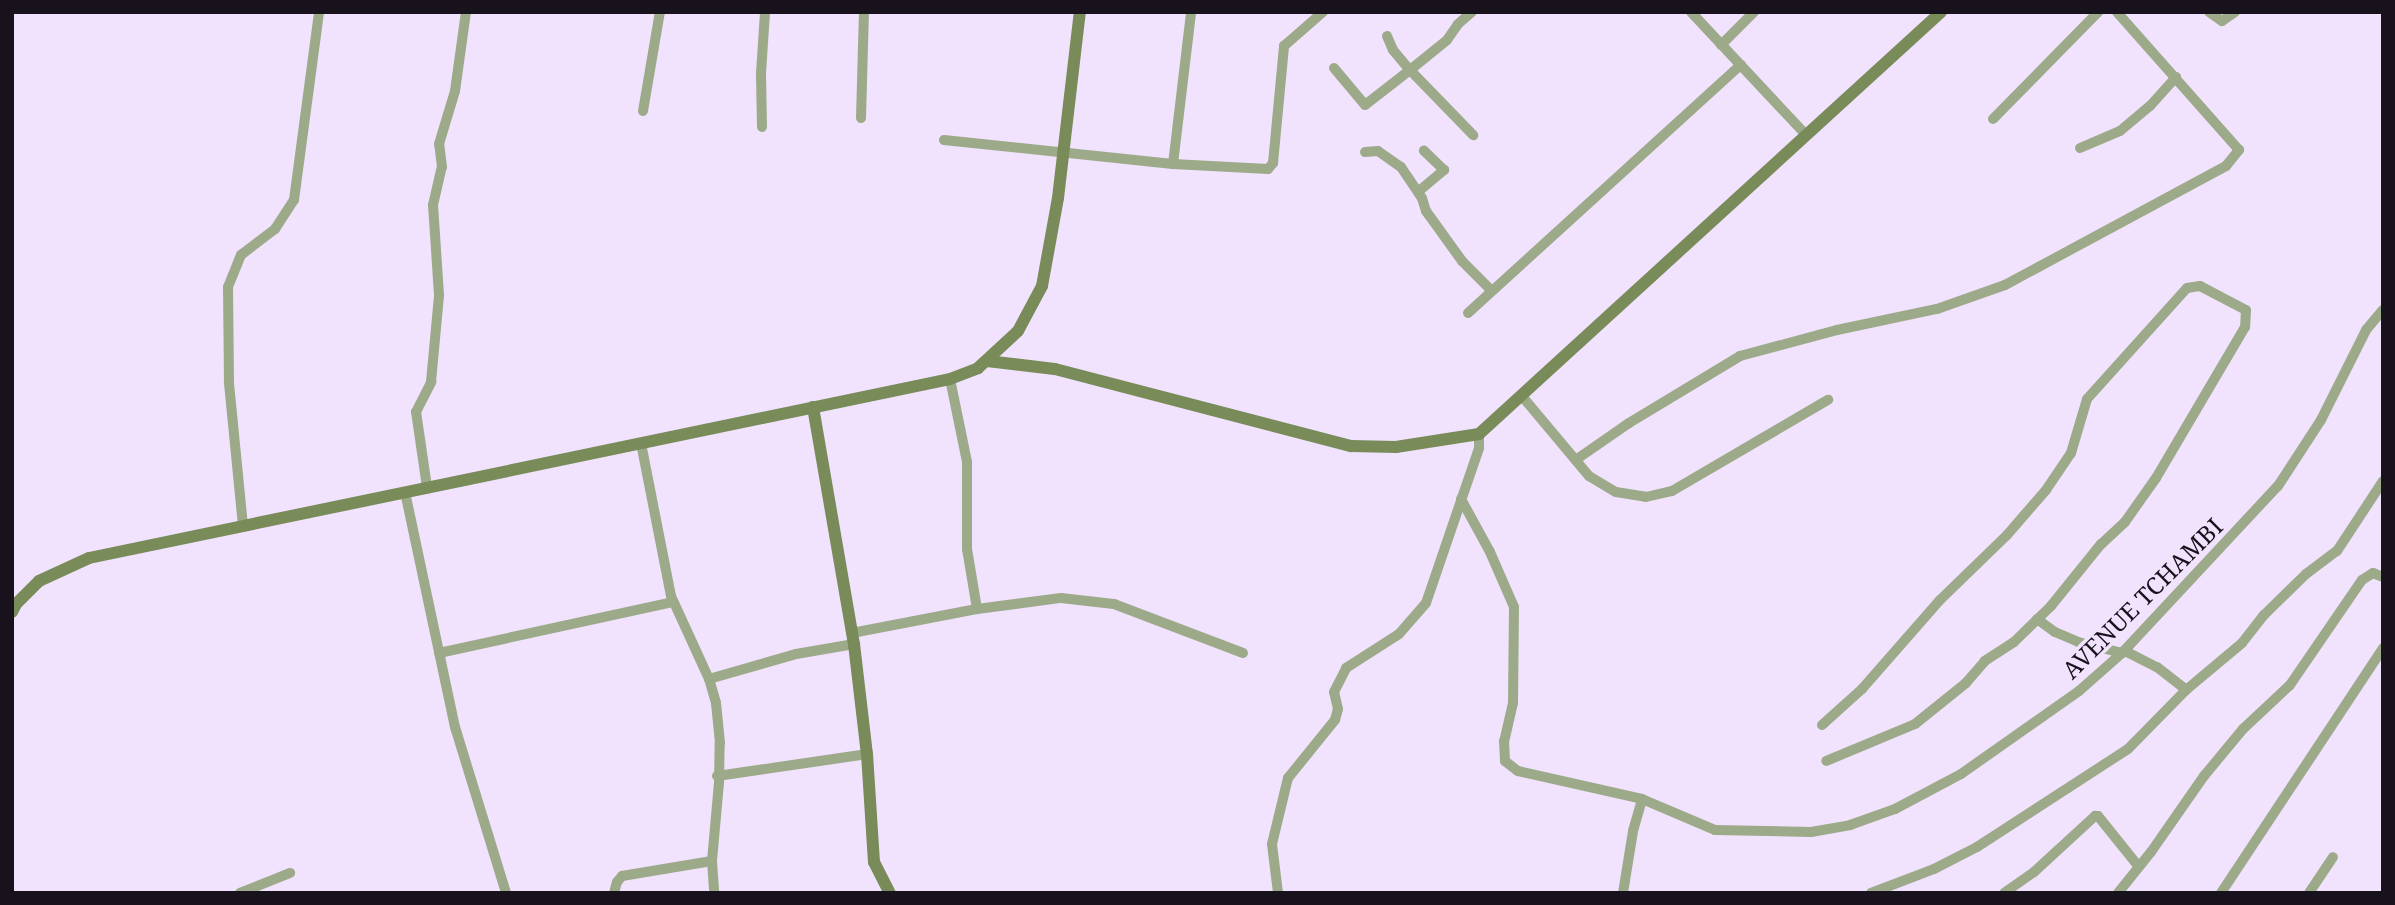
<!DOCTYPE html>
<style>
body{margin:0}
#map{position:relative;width:2395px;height:905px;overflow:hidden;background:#f1e3fe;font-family:"Noto Serif",serif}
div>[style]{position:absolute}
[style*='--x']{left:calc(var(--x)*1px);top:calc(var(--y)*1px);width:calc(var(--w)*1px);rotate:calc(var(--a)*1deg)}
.street>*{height:10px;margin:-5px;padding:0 5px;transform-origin:5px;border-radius:5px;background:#9daa89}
.secondary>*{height:12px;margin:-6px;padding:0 6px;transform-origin:6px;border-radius:6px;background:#788b59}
span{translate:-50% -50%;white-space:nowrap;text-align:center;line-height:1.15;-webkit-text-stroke:7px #f1e3fe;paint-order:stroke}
.street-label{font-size:24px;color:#18121d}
.frame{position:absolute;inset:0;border:14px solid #18121d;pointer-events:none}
</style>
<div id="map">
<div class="street">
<div style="--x:1691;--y:12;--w:168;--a:46.9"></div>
<div style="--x:2209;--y:12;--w:16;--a:35"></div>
<div style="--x:2222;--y:21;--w:16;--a:-35"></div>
<div style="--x:1387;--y:36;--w:15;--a:67"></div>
<div style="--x:1393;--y:50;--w:26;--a:50"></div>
<div style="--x:1410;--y:70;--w:48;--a:-39"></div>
<div style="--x:1447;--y:40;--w:19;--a:-55"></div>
<div style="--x:1458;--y:24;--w:18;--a:-41"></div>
<div style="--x:1721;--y:45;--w:47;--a:-45"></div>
<div style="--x:1334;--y:68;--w:48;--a:50"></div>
<div style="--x:1365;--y:105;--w:57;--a:-37.9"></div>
<div style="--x:1410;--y:70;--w:91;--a:45.9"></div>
<div style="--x:643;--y:111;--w:100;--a:-80.3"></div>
<div style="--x:861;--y:118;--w:106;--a:-88.4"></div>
<div style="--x:1993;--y:119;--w:150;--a:-45.5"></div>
<div style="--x:762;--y:127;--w:54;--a:-91.1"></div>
<div style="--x:761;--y:73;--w:61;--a:-86.2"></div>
<div style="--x:944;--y:140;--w:230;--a:6"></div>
<div style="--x:1173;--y:164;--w:95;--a:3"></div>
<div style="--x:1268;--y:169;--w:8;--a:-50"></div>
<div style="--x:1273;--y:163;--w:118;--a:-84.6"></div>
<div style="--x:1284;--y:46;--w:52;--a:-41.1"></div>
<div style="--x:2080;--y:148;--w:43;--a:-23"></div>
<div style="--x:2120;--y:131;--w:39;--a:-40"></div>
<div style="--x:2150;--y:106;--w:39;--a:-48"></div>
<div style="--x:1365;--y:152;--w:13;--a:-4"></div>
<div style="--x:1378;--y:151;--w:28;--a:35"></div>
<div style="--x:1401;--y:167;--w:37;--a:56"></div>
<div style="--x:1422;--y:198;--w:14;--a:73"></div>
<div style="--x:1426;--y:211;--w:62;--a:54.2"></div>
<div style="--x:1462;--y:261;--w:42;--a:45"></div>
<div style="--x:1173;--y:164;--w:153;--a:-83.2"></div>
<div style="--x:1419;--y:191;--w:33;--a:-40"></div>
<div style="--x:1444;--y:170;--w:28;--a:-136"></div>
<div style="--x:1468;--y:313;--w:369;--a:-42.3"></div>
<div style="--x:950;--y:379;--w:85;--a:78.4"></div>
<div style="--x:967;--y:462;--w:87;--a:90"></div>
<div style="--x:967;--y:549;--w:61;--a:80.5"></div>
<div style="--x:1521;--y:395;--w:106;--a:50"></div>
<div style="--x:1589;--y:476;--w:31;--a:31"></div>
<div style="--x:1616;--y:492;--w:30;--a:9"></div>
<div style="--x:1646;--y:497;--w:27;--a:-13"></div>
<div style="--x:1672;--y:491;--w:181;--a:-30.3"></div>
<div style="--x:1577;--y:459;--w:63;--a:-34.7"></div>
<div style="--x:1629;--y:423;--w:130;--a:-31.1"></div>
<div style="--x:1740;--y:356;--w:100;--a:-15"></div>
<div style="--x:1837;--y:330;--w:102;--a:-11.9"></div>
<div style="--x:1937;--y:309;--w:72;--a:-19.4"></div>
<div style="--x:2005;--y:285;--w:251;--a:-28.3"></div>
<div style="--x:2226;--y:166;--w:21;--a:-51"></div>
<div style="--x:2239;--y:150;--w:184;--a:-131.5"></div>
<div style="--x:427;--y:487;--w:76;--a:-98.3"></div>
<div style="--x:416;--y:412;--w:34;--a:-63"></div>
<div style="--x:431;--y:382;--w:87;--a:-84.7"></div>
<div style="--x:439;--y:295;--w:90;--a:-93.8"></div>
<div style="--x:433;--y:205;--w:39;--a:-77"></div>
<div style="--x:442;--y:167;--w:23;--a:-97"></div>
<div style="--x:439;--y:144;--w:55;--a:-73.2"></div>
<div style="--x:455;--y:91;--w:80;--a:-82.1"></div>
<div style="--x:405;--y:492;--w:240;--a:78"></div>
<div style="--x:455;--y:727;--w:174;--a:72.9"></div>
<div style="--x:1461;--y:499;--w:60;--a:61.3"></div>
<div style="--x:1490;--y:552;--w:60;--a:66.4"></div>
<div style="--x:1514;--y:607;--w:96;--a:90.6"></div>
<div style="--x:1513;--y:703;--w:39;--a:103"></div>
<div style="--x:1504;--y:741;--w:20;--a:87"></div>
<div style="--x:1505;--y:761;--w:16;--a:38"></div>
<div style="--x:1518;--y:771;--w:127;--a:12.7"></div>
<div style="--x:1642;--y:799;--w:79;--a:23"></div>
<div style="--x:1715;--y:830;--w:96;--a:1.2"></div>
<div style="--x:1811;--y:832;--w:40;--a:-10"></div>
<div style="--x:1850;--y:825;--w:48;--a:-19.6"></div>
<div style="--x:1895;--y:809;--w:75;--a:-27.9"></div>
<div style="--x:1961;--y:774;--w:144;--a:-35.1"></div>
<div style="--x:2079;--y:691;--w:57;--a:-41.5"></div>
<div style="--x:2122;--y:653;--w:229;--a:-47"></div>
<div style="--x:2278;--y:486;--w:79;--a:-56.9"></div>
<div style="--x:2321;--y:420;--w:101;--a:-63.4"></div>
<div style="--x:2366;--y:330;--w:26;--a:-50"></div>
<div style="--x:243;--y:526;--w:145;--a:-95.6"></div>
<div style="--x:229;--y:382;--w:95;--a:-90.6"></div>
<div style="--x:228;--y:287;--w:35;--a:-68"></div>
<div style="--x:241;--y:255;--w:43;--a:-37.4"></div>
<div style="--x:275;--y:229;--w:35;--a:-57"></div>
<div style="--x:294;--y:200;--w:190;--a:-82.4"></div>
<div style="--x:2037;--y:619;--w:22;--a:36"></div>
<div style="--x:2055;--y:632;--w:25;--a:23"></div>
<div style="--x:2078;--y:642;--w:45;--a:14"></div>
<div style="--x:852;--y:633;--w:127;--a:-10.9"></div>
<div style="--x:977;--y:609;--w:85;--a:-7.5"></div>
<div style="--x:1061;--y:598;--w:53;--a:6.5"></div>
<div style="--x:1114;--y:604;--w:138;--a:20.8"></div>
<div style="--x:2125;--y:651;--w:36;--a:27"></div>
<div style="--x:2157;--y:667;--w:37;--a:38"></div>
<div style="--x:439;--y:653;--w:239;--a:-12.3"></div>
<div style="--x:709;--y:679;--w:91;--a:-16"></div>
<div style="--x:796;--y:654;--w:59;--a:-9.8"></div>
<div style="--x:1822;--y:725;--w:54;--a:-42"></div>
<div style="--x:1862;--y:689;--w:118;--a:-48.8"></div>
<div style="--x:1940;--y:600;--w:93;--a:-44.1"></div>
<div style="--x:2007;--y:535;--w:60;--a:-49.1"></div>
<div style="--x:2046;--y:490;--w:45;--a:-56"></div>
<div style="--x:2071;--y:453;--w:56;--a:-73.5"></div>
<div style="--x:2087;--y:399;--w:149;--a:-48"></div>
<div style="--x:2187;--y:288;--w:13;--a:-9"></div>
<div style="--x:2200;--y:286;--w:52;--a:27.6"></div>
<div style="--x:2246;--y:310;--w:17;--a:93"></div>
<div style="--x:2245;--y:327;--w:175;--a:120.5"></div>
<div style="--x:2156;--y:478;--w:54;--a:125.2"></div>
<div style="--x:2125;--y:522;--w:33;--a:137"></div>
<div style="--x:2101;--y:544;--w:80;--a:128.9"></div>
<div style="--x:2051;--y:606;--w:52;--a:135.8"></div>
<div style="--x:2014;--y:642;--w:35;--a:147"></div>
<div style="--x:1985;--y:661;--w:29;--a:131"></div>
<div style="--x:1966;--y:683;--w:65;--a:141.2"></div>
<div style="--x:1915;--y:724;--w:96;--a:157.4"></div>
<div style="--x:717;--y:776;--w:152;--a:-8.3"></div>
<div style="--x:712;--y:861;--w:32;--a:86"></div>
<div style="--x:240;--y:893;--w:54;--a:-21.8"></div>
<div style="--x:614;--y:893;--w:11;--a:-75"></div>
<div style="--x:617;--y:882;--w:8;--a:-50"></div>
<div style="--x:622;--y:876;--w:91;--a:-9.5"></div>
<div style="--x:712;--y:861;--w:79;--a:-84.9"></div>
<div style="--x:719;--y:782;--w:39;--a:-89"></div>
<div style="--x:720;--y:743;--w:40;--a:-95.7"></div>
<div style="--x:716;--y:703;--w:25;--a:-106"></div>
<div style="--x:709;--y:679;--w:91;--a:-114.6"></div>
<div style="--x:671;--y:596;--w:156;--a:-101.1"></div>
<div style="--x:1278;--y:893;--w:49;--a:-97"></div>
<div style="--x:1272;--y:844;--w:68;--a:-76.4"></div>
<div style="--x:1288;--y:778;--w:75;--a:-51"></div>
<div style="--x:1335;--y:720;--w:11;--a:-75"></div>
<div style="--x:1338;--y:709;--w:17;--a:-103"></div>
<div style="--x:1334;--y:692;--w:27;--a:-63"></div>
<div style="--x:1346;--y:668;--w:63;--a:-32.7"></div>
<div style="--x:1399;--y:634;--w:41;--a:-48.9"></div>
<div style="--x:1426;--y:603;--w:164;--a:-71.1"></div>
<div style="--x:1479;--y:448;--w:14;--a:-90"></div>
<div style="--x:1623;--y:893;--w:63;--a:-80.8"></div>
<div style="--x:1633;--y:831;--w:33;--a:-74"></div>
<div style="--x:1871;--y:893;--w:67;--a:-20.9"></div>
<div style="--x:1934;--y:869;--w:48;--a:-27.1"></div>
<div style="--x:1977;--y:847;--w:180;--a:-33"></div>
<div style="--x:2128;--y:749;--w:83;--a:-45.5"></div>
<div style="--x:2186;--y:690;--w:73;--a:-40"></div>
<div style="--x:2242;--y:643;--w:36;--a:-52"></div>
<div style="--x:2264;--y:615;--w:59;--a:-44.3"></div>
<div style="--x:2306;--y:574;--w:39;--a:-37"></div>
<div style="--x:2337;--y:551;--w:84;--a:-56.7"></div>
<div style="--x:2004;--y:893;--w:37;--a:-35"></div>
<div style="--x:2034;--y:872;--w:83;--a:-42.6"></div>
<div style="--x:2095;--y:816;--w:3;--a:0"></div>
<div style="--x:2098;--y:816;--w:65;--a:51.2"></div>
<div style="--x:2118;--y:893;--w:53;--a:-51.2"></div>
<div style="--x:2151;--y:852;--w:93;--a:-55.1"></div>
<div style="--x:2204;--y:776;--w:61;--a:-50.3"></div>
<div style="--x:2243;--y:729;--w:64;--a:-43.1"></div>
<div style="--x:2290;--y:685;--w:127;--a:-55.6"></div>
<div style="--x:2362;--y:580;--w:13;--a:-32"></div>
<div style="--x:2373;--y:573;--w:11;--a:22"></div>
<div style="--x:2221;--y:893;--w:294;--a:-56.5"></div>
<div style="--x:2309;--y:893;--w:43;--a:-56.3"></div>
</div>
<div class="secondary">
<div style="--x:987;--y:361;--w:68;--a:6.7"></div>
<div style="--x:1055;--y:369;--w:306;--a:14.6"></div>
<div style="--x:1351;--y:446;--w:45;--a:1.3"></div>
<div style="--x:1396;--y:447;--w:84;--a:-8.9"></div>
<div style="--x:1479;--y:434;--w:626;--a:-42.41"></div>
<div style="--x:813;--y:407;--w:241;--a:80.2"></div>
<div style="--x:854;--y:644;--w:111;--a:83.3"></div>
<div style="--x:867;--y:754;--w:108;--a:86.3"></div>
<div style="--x:874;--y:862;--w:35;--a:63"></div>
<div style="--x:12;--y:612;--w:9;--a:-63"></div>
<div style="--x:16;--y:604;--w:33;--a:-45"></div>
<div style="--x:39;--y:581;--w:55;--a:-24.7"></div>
<div style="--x:89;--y:558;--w:879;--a:-11.74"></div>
<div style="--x:950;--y:379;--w:30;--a:-21"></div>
<div style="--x:978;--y:368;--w:54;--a:-42.8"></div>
<div style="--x:1018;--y:331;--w:51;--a:-61.9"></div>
<div style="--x:1042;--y:286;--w:89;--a:-79.7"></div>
<div style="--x:1058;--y:198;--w:187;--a:-83.3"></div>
</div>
<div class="street-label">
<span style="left:2142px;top:598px;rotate:-45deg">AVENUE TCHAMBI</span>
</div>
<div class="frame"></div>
</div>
